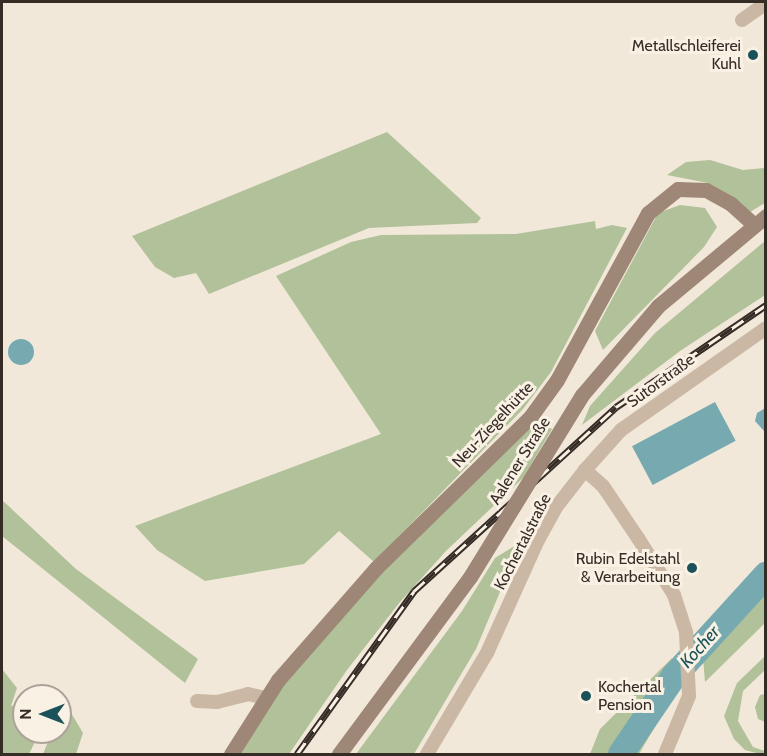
<!DOCTYPE html>
<meta charset="utf-8">
<style>
body{margin:0}
#map{position:relative;width:767px;height:756px;overflow:hidden;background:#f2e8d9;font-family:Cabin,sans-serif}
div>[style]{position:absolute}
[style*='--x']{left:calc(var(--x)*1px);top:calc(var(--y)*1px);width:calc(var(--w)*1px);rotate:calc(var(--a)*1deg)}
.green>*{inset:0;background:#b1c199}
.water>*{inset:0;background:#77aab0;transform-origin:0 0}
.round{border-radius:50%}
.river>*{height:26px;margin:-13px;padding:0 13px;transform-origin:13px;border-radius:13px;background:#77aab0}
.street>*{height:14px;margin:-7px;padding:0 7px;transform-origin:7px;border-radius:7px;background:#cab8a5}
.secondary>*{height:15px;margin:-7.5px;padding:0 7.5px;transform-origin:7.5px;border-radius:7.5px;background:#9e8776}
.rail>*{height:7px;margin-top:-3.5px;transform-origin:0;background:repeating-linear-gradient(90deg,#faf1e5 0 14px,#362c26 0 28px);box-sizing:border-box;border-block:2px solid #362c26}
.secondary-bridge>*{height:15px;margin:-7.5px;padding:0 7.5px;transform-origin:7.5px;border-radius:7.5px;background:#9e8776}
.dots>*{width:16px;height:16px;translate:-50% -50%;box-sizing:border-box;border:3px solid #faf1e5;border-radius:50%}
span{translate:-50% -50%;white-space:nowrap;text-align:center;line-height:1.15;-webkit-text-stroke:6px #faf1e5;paint-order:stroke}
.poi-label{font-size:16px;color:#362c26}
.right{translate:-100% -50%;text-align:right}
.left{translate:0 -50%;text-align:left}
.street-label{font-size:16px;color:#362c26}
.water-label{font-size:18px;color:#1b5158;font-style:italic}
.frame{position:absolute;inset:0;border:3px solid #362c26;pointer-events:none}
.north{position:absolute;left:12px;top:684px;width:60px;height:60px;box-sizing:border-box;background:#faf1e5;border:2px solid #aca299;border-radius:50%;rotate:270deg;font-size:16px;font-weight:700;line-height:24px;text-align:center;color:#362c26}
.north::after{content:'';display:block;margin:auto;width:21px;height:27px;background:#1b5158;clip-path:polygon(50% 0,100% 100%,50% 72%,0 100%)}
</style>
<div id="map">
<div class="green">
<div style="clip-path:polygon(387px 132px,481px 218px,477px 223px,369px 228px,209px 294px,196px 273px,174px 278px,155px 267px,132px 236px)"></div>
<div style="clip-path:polygon(710px 160px,743px 170px,765px 168px,765px 203px,750px 212px,708px 183px,667px 175px,686px 162px)"></div>
<div style="clip-path:polygon(680px 205px,705px 208px,717px 227px,704px 247px,603px 350px,595px 331px,658px 213px)"></div>
<div style="clip-path:polygon(595px 221px,596px 229px,612px 225px,627px 228px,551px 372px,523px 409px,374px 562px,339px 531px,304px 564px,205px 581px,157px 550px,135px 526px,381px 434px,276px 276px,351px 242px,381px 235px,516px 234px)"></div>
<div style="clip-path:polygon(765px 241px,765px 295px,680px 351px,582px 425px,590px 406px,655px 333px)"></div>
<div style="clip-path:polygon(535px 417px,552px 429px,523px 478px,446px 551px,400px 602px,347px 670px,289px 754px,238px 754px,270px 700px,381px 572px)"></div>
<div style="clip-path:polygon(2px 500px,76px 569px,198px 659px,185px 683px,2px 536px)"></div>
<div style="clip-path:polygon(521px 542px,476px 649px,414px 754px,356px 754px,462px 611px,495px 558px)"></div>
<div style="clip-path:polygon(765px 562px,765px 623px,705px 682px,701px 633px)"></div>
<div style="clip-path:polygon(765px 656px,765px 670px,743px 691px,738px 721px,753px 747px,765px 751px,765px 754px,760px 754px,745px 750px,734px 739px,724px 716px,737px 683px)"></div>
<div style="clip-path:polygon(672px 658px,667px 706px,639px 754px,590px 754px,600px 729px)"></div>
<div style="clip-path:polygon(2px 669px,17px 688px,11px 706px,24px 703px,24px 732px,40px 732px,29px 754px,2px 754px)"></div>
<div style="clip-path:polygon(58px 691px,83px 733px,76px 754px,43px 754px,52px 732px,60px 732px)"></div>
<div style="clip-path:polygon(765px 694px,766px 694px,765px 722px,758px 719px,755px 707px,760px 695px)"></div>
</div>
<div class="water">
<div class="round" style="left:8px;top:339px;width:26px;height:26px"></div>
<div style="left:715px;top:402px;width:44px;height:94px;rotate:62deg"></div>
<div style="clip-path:polygon(765px 408px,766px 432px,765px 432px,755px 421px,757px 413px)"></div>
</div>
<div class="river">
<div style="--x:621;--y:754;--w:94;--a:-55.8"></div>
<div style="--x:674;--y:676;--w:137;--a:-47.7"></div>
</div>
<div class="street">
<div style="--x:742;--y:20;--w:29;--a:-35"></div>
<div style="--x:585;--y:470;--w:24;--a:42"></div>
<div style="--x:603;--y:486;--w:63;--a:56.1"></div>
<div style="--x:638;--y:538;--w:67;--a:57.7"></div>
<div style="--x:674;--y:595;--w:40;--a:72"></div>
<div style="--x:686;--y:633;--w:63;--a:87.3"></div>
<div style="--x:689;--y:696;--w:63;--a:112.5"></div>
<div style="--x:197;--y:701;--w:20;--a:3"></div>
<div style="--x:217;--y:702;--w:32;--a:-14"></div>
<div style="--x:248;--y:694;--w:17;--a:13"></div>
<div style="--x:427;--y:754;--w:117;--a:-59.3"></div>
<div style="--x:487;--y:653;--w:124;--a:-65.7"></div>
<div style="--x:538;--y:540;--w:39;--a:-61"></div>
<div style="--x:557;--y:506;--w:46;--a:-52.1"></div>
<div style="--x:585;--y:470;--w:54;--a:-48"></div>
<div style="--x:621;--y:430;--w:177;--a:-35.1"></div>
</div>
<div class="secondary">
<div style="--x:582;--y:395;--w:117;--a:-49.5"></div>
<div style="--x:658;--y:306;--w:141;--a:-39.8"></div>
<div style="--x:231;--y:754;--w:88;--a:-57.6"></div>
<div style="--x:278;--y:680;--w:149;--a:-48.8"></div>
<div style="--x:376;--y:568;--w:217;--a:-44.4"></div>
<div style="--x:531;--y:416;--w:44;--a:-54.2"></div>
<div style="--x:557;--y:380;--w:190;--a:-61.4"></div>
<div style="--x:648;--y:213;--w:38;--a:-39"></div>
<div style="--x:678;--y:189;--w:28;--a:2"></div>
<div style="--x:706;--y:190;--w:29;--a:29"></div>
<div style="--x:731;--y:204;--w:30;--a:42"></div>
<div style="--x:339;--y:754;--w:220;--a:-53.5"></div>
</div>
<div class="rail">
<div style="--x:297;--y:754;--w:201;--a:-54.3"></div>
<div style="--x:414;--y:591;--w:273;--a:-42.3"></div>
<div style="--x:616;--y:407;--w:181;--a:-34.2"></div>
</div>
<div class="secondary-bridge">
<div style="--x:470;--y:577;--w:214;--a:-58.4"></div>
</div>
<div class="dots">
<div style="left:753px;top:55px;background:#1b5158"></div>
<div style="left:692px;top:568px;background:#1b5158"></div>
<div style="left:586px;top:696px;background:#1b5158"></div>
</div>
<div class="poi-label">
<span class="right" style="left:741px;top:55px">Metallschleiferei<br>Kuhl</span>
<span class="right" style="left:680px;top:568px">Rubin Edelstahl<br>&amp; Verarbeitung</span>
<span class="left" style="left:598px;top:696px">Kochertal<br>Pension</span>
</div>
<div class="street-label">
<span style="left:661px;top:381px;rotate:-36deg">Sutorstraße</span>
<span style="left:493px;top:425px;rotate:-47deg">Neu-Ziegelhütte</span>
<span style="left:520px;top:461px;rotate:-58deg">Aalener Straße</span>
<span style="left:523px;top:542px;rotate:-63deg">Kochertalstraße</span>
</div>
<div class="water-label">
<span style="left:700px;top:647px;rotate:-48deg">Kocher</span>
</div>
<div class="frame"></div>
<div class="north">N</div>
</div>
